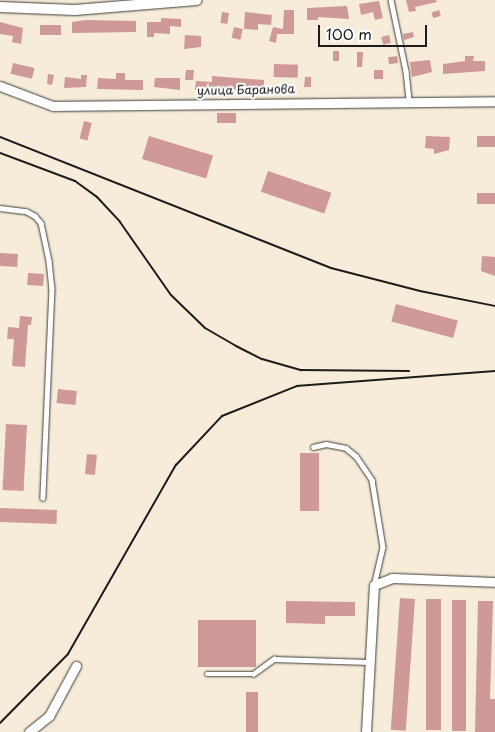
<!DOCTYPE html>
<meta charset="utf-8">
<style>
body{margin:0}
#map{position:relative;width:495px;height:732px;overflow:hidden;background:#f6ecd9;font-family:"Playpen Sans",sans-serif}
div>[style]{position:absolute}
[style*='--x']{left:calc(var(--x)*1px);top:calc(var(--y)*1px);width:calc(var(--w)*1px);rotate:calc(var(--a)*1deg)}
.building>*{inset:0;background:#cf9997;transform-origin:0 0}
.roads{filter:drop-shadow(0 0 1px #3d3b38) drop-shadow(0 0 1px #3d3b38)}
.service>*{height:4.5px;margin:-2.25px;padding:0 2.25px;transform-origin:2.25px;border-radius:2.25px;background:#fff}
.minor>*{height:9px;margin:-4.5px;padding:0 4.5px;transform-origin:4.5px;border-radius:4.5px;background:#fff}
.tertiary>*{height:10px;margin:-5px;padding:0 5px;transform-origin:5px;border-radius:5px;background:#fff}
.rail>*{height:2px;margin:-1px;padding:0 1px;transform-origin:1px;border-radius:1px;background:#1c1c1c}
span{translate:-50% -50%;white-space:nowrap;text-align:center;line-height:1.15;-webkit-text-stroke:4px #fff;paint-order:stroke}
.street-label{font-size:12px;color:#1c1c1c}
.scale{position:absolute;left:318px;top:25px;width:109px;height:22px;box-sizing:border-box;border:2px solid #1c1c1c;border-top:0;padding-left:6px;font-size:15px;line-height:18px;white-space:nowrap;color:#1c1c1c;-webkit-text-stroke:4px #fff;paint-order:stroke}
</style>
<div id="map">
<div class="building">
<div style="clip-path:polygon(406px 0,436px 0,437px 2px,415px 7px,416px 11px,409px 12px)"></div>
<div style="clip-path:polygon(379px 1px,383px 18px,375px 20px,373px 12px,361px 15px,359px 4px)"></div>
<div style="clip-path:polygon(347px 6px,349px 19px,318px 17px,318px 20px,307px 20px,307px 8px)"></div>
<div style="clip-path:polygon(284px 10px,294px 10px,294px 34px,277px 34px,276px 43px,269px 41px,273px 27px,283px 29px)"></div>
<div style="left:439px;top:10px;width:6px;height:8px;rotate:72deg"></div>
<div style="left:222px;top:12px;width:7px;height:11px;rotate:8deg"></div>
<div style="clip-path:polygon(245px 12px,272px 15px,271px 25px,258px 24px,258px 30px,244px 29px)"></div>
<div style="clip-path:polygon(161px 18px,181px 19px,181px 27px,170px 26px,170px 34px,154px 33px,154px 37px,147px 37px,147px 22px,161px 22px)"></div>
<div style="clip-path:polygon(86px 20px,136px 21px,136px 32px,72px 33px,72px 22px)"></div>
<div style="clip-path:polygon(0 22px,23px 28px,21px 44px,12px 42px,13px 36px,0 34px)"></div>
<div style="left:40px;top:25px;width:21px;height:10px"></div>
<div style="left:234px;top:27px;width:9px;height:11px;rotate:13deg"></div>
<div style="clip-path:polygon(413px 32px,414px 37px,404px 40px,403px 34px)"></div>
<div style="clip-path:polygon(185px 35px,201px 36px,201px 47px,184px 49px)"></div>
<div style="left:389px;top:35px;width:8px;height:8px;rotate:76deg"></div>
<div style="left:333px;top:51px;width:6px;height:10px"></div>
<div style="clip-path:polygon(357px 52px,363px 52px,362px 67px,357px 67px)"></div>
<div style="left:397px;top:56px;width:7px;height:9px;rotate:82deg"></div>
<div style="clip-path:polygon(465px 56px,474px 56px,473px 61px,485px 61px,485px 71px,443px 74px,443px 64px,465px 61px)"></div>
<div style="clip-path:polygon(430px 60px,432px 72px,412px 77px,410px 62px)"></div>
<div style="left:13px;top:63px;width:22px;height:11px;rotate:13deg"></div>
<div style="left:274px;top:64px;width:24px;height:13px;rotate:2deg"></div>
<div style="clip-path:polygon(186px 70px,194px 70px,193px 80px,185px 80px)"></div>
<div style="left:374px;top:70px;width:9px;height:9px"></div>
<div style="clip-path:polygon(116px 73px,125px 73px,125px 80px,143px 80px,143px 90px,97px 89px,98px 78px,116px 79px)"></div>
<div style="clip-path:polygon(48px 74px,54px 75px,52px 85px,47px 84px)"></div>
<div style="clip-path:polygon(81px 75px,87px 75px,86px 87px,64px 88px,65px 77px,81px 79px)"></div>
<div style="clip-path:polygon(212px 76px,264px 80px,264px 91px,205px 88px,205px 90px,195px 90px,196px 81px,212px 82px)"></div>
<div style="clip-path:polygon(305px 77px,311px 77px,311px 87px,304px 87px)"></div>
<div style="clip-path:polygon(155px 78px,180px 78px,180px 90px,154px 87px)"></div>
<div style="left:217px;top:113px;width:19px;height:10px"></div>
<div style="left:84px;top:121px;width:8px;height:18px;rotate:14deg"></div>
<div style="left:149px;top:136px;width:67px;height:24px;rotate:17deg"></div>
<div style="clip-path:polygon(426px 136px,450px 137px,449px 150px,434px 154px,434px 149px,425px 148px)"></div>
<div style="left:477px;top:136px;width:18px;height:11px"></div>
<div style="left:268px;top:171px;width:67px;height:22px;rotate:19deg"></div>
<div style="left:477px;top:193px;width:18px;height:11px"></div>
<div style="left:0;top:253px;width:18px;height:13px;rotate:3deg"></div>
<div style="clip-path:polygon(482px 256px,495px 257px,495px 276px,481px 271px)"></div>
<div style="left:28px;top:273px;width:16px;height:12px;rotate:4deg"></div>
<div style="left:396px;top:304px;width:64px;height:18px;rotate:15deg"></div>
<div style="clip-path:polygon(20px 316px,32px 317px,31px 325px,28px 325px,25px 367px,12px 366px,14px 339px,7px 339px,8px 327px,19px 328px)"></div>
<div style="left:58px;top:389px;width:19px;height:14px;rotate:6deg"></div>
<div style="left:6px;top:424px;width:21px;height:66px;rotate:3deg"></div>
<div style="left:300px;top:453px;width:19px;height:58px"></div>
<div style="left:87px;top:454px;width:10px;height:20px;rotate:6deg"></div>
<div style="left:0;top:508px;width:57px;height:14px;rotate:2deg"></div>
<div style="left:400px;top:598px;width:15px;height:132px;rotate:4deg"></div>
<div style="left:426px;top:599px;width:15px;height:131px"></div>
<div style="left:452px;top:600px;width:14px;height:131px"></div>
<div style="clip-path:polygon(286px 601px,355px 602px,355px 616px,325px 616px,325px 624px,286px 623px)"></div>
<div style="clip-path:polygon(478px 601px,493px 601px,490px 699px,495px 699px,495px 732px,475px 732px)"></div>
<div style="left:198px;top:620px;width:58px;height:47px"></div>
<div style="left:246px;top:692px;width:12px;height:40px"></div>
</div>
<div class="roads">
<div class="service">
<div style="--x:391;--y:0;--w:73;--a:78.1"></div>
<div style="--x:406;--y:71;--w:30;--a:84"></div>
<div style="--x:0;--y:208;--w:26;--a:7"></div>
<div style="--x:26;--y:211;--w:10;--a:29"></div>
<div style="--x:35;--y:216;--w:9;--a:49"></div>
<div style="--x:41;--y:223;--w:39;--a:78"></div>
<div style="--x:49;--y:261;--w:27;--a:84"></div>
<div style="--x:52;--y:288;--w:210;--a:92.5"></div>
<div style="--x:313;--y:447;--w:13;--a:-13"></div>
<div style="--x:326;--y:444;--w:20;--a:11"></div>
<div style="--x:346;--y:448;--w:13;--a:39"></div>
<div style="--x:356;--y:456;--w:29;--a:56"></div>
<div style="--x:372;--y:480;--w:68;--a:80.7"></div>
<div style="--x:383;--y:547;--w:39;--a:103"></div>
<div style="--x:207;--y:674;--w:46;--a:0"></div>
<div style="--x:253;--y:674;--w:26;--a:-36"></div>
<div style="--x:274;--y:659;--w:95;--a:1.8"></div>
</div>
<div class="minor">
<div style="--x:0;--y:86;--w:57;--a:20.7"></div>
<div style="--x:53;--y:106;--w:442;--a:-0.6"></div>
<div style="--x:29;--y:732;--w:26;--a:-39"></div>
<div style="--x:49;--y:716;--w:57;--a:-61.6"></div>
<div style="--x:366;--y:732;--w:147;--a:-86.9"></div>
<div style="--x:374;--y:585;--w:19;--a:-21"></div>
<div style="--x:392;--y:578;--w:103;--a:2.2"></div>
</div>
<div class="tertiary">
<div style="--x:0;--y:7;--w:75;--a:2.3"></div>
<div style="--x:75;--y:10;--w:122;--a:-4.7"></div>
</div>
</div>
<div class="rail">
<div style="--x:0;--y:137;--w:356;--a:21.6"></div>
<div style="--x:331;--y:268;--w:92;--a:14.5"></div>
<div style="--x:420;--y:291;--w:76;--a:11.3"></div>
<div style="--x:0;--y:153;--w:80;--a:20.5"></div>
<div style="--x:75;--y:181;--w:27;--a:36"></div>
<div style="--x:97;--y:197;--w:34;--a:47"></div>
<div style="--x:120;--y:222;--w:89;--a:55.1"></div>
<div style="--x:171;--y:295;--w:47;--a:44.1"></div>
<div style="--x:205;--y:328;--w:36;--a:30"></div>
<div style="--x:236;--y:346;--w:29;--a:27"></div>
<div style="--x:262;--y:359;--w:41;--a:15.8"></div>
<div style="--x:301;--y:370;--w:108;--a:0.5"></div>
<div style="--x:0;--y:723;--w:97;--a:-45.4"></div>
<div style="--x:68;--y:654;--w:218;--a:-60.3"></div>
<div style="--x:176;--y:465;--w:67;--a:-46.8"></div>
<div style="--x:222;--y:416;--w:81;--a:-21.8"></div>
<div style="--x:297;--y:386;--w:199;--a:-4.3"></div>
</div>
<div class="street-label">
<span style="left:246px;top:90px;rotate:-1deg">улица Баранова</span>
</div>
<div class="scale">100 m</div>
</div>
